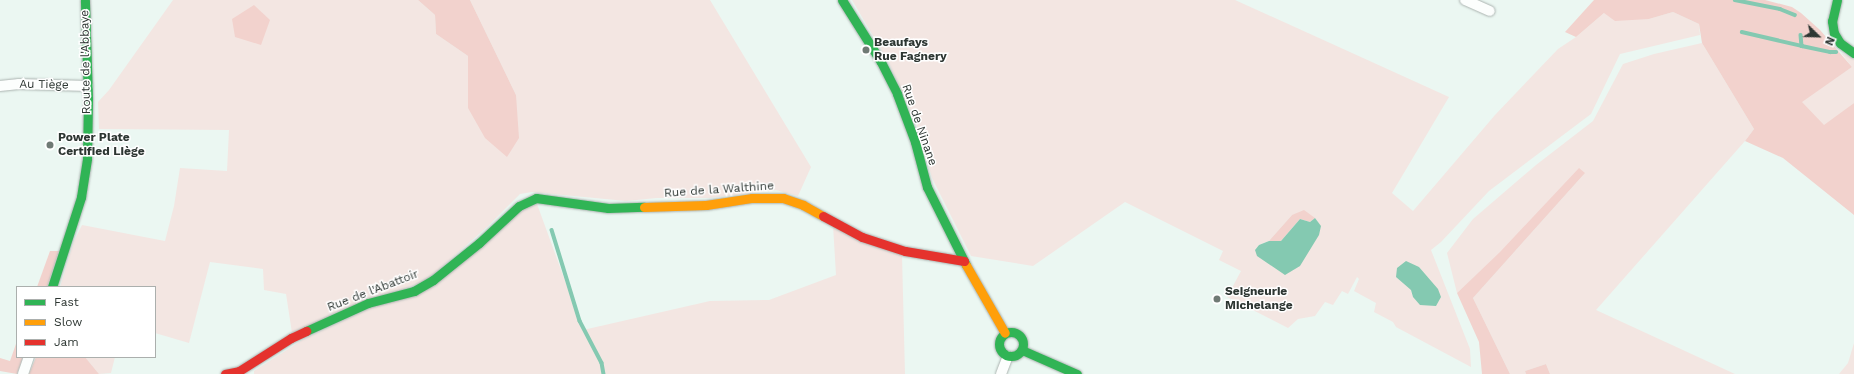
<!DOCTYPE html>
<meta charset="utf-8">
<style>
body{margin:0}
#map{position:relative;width:1854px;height:374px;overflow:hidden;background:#ebf7f2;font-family:"Work Sans",sans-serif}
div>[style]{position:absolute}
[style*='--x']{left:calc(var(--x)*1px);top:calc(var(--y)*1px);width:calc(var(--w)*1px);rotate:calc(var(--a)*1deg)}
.green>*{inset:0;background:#f3e6e2}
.forest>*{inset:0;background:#f2d2cd}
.water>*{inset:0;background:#84c9b1}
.stream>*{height:3.5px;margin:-1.75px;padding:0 1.75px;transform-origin:1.75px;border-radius:1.75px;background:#84c9b1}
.roads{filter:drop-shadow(0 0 1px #abb3b0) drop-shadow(0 0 1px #abb3b0)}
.street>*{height:10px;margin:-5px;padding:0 5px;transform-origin:5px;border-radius:5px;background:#fcfefd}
.fast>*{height:9px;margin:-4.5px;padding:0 4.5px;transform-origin:4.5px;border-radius:4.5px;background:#30b455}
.fast>.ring{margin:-4.5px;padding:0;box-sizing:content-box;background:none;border:9px solid #30b455;border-radius:50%}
.slow>*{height:9px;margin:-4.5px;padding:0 4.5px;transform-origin:4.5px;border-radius:4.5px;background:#ff9f0a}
.jam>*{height:9px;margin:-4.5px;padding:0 4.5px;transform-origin:4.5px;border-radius:4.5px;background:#e5322d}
.dots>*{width:11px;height:11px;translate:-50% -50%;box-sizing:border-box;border:2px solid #fff;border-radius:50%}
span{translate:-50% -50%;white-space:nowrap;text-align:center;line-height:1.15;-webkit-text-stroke:3px #fff;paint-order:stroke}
.poi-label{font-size:12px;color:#2d3632;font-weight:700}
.left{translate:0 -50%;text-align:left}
.street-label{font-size:12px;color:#2d3632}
.legend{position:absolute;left:16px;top:286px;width:140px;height:72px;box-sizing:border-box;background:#fff;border:1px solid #abafad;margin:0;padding:5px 7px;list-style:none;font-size:12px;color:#2d3632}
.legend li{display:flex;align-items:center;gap:8px;height:20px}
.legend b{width:20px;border:1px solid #abafad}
.north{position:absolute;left:1798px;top:16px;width:40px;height:40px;-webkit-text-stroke:3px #fff;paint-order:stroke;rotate:113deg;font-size:11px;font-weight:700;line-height:16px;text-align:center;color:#2d3632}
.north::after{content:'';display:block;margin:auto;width:14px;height:18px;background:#2d3632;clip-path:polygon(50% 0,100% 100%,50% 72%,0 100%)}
</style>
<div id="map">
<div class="green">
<div style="clip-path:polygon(173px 0,418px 0,435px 15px,436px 34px,468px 56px,468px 108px,516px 95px,470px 0,710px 0,811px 167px,798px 196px,776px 190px,710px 198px,657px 198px,626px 201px,532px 192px,520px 194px,488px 226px,427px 280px,292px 333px,286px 294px,264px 290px,263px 269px,210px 262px,189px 343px,155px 333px,155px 287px,60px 287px,74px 241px,82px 225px,165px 241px,174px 206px,180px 168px,227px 171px,229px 130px,99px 129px,98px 102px,109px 90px)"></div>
<div style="clip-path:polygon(evenodd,852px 0,1235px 0,1449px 97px,1392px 193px,1413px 211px,1495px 115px,1558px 49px,1576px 37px,1604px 13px,1649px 19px,1673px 12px,1699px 24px,1700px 35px,1620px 54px,1591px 114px,1489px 191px,1441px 242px,1431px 250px,1470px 349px,1471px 367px,1396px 327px,1393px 322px,1374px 312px,1376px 303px,1354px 291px,1359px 279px,1357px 277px,1348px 294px,1342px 291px,1333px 305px,1325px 302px,1315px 316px,1298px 319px,1288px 328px,1227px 297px,1241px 271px,1219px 260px,1223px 251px,1125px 202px,1033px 266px,971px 256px,932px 178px,915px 120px,889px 63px,852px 0,1292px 215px,1315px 218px,1320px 226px,1255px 250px,1259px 245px,1269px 241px,1292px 215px,852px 0,1419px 267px,1427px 278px,1413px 297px,1411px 290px,1419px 267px)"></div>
<div style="clip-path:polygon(1702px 43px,1754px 129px,1745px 141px,1596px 310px,1735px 374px,1550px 374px,1546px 364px,1525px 371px,1526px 374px,1510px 374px,1473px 298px,1585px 173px,1457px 293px,1447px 253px,1473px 219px,1536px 165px,1593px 121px,1623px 64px,1654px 54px)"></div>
<div style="clip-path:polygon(1841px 53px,1854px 59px,1854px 103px,1824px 126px,1801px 102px,1852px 67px)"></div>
<div style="clip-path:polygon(537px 204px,583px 330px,710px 301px,769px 300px,836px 275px,833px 225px,902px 255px,905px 374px,254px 374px,254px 371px,304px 339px,379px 304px,423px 291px,522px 209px)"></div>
<div style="clip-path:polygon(1854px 343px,1854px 374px,1839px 374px,1848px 363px)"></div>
<div style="clip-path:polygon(85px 357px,115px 357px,111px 373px,99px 374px)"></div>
</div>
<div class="forest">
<div style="clip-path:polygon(418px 0,470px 0,516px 95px,519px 138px,507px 157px,485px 138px,468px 108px,468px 56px,436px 34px,435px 15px)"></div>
<div style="clip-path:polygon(1594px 0,1765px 0,1792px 7px,1801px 13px,1820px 30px,1852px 67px,1802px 102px,1824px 125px,1854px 103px,1854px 215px,1783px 158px,1745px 141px,1754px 129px,1702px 43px,1699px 24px,1673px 12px,1649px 19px,1615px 21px,1604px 13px,1576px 37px,1565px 32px)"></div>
<div style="clip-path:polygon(254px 5px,270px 20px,261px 45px,235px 37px,232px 19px)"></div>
<div style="clip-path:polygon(1579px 168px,1585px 173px,1473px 298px,1510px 374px,1482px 374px,1479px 342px,1457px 293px,1500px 252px)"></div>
<div style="clip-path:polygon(1304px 210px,1315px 218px,1310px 222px,1300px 219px,1281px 241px,1269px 241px,1292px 215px)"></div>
<div style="clip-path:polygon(50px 251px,59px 251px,47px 287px,37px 287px)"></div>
<div style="clip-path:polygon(17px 341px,17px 357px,23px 357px,17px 374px,0 371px,0 358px,10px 361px)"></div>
<div style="clip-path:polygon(36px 357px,85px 357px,99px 374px,29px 374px)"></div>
<div style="clip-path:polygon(1546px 364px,1550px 374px,1526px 374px,1525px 371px)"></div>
</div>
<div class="water">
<div style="clip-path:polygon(1315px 218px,1321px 226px,1319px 235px,1300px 266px,1285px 275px,1257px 256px,1255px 250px,1259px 245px,1269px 241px,1281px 241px,1300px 219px,1310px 222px)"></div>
<div style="clip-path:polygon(1406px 261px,1419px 267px,1438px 289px,1441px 297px,1436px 306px,1420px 305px,1413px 297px,1411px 290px,1396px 277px,1397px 268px)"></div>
</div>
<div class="stream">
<div style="--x:1735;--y:0;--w:46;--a:11.3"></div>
<div style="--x:1780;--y:9;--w:16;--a:22"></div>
<div style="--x:1742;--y:32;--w:62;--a:13.1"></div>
<div style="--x:1802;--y:46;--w:29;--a:12"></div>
<div style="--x:1830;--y:52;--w:6;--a:0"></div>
<div style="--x:1801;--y:35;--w:11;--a:85"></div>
<div style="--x:552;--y:230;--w:95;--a:72.9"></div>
<div style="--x:580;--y:321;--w:47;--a:62.4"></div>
<div style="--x:602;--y:363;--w:11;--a:80"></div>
</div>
<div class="roads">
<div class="street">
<div style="--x:1465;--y:0;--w:27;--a:24"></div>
<div style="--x:0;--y:86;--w:19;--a:-6"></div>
<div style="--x:19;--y:84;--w:69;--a:1.7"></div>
<div style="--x:23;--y:374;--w:18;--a:-71"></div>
<div style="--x:1001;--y:374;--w:19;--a:-69"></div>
</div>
<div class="fast">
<div style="--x:842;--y:0;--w:73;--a:57.8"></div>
<div style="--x:881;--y:62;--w:36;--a:63"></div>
<div style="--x:897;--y:94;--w:51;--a:69.4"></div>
<div style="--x:915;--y:142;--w:47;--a:75.1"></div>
<div style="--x:927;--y:187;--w:87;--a:63.4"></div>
<div style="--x:1837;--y:0;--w:22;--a:103"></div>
<div style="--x:1832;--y:21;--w:12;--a:81"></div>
<div style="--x:1834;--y:33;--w:12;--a:59"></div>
<div style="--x:1840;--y:43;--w:17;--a:36"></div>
<div style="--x:52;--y:287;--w:95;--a:-72.1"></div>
<div style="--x:81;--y:197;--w:39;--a:-81"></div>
<div style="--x:87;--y:158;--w:60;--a:-89"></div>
<div style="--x:88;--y:98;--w:98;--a:-91.8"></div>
<div style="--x:306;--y:331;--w:68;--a:-24.3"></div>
<div style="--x:368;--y:303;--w:48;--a:-14.6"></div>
<div style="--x:414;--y:291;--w:22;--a:-30"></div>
<div style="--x:433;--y:280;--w:59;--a:-38.8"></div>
<div style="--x:479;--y:243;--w:54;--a:-42.8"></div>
<div style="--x:519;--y:206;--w:19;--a:-25"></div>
<div style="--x:536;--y:198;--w:73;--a:7.9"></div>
<div style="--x:608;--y:208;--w:36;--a:-2"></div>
<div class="ring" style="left:999px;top:332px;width:15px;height:15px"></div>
<div style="--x:1022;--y:350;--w:60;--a:23.6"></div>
</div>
<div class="slow">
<div style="--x:644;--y:207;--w:62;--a:-1.8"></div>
<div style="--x:706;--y:205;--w:47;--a:-8.7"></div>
<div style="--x:752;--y:198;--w:31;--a:0"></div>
<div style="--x:783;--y:198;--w:21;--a:19"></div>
<div style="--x:803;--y:205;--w:23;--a:29"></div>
<div style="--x:966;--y:265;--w:78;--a:60.2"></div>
</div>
<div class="jam">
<div style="--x:823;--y:216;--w:44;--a:28.3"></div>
<div style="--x:862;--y:237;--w:45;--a:18"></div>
<div style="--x:905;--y:251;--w:60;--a:9.6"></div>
<div style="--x:225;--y:374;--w:14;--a:-12"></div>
<div style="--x:239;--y:371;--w:62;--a:-32.4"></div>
<div style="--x:291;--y:338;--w:17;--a:-25"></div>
</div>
</div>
<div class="dots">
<div style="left:866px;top:50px;background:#707a75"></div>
<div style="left:50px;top:145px;background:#707a75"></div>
<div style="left:1217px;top:299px;background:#707a75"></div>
</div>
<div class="poi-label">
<span class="left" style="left:874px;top:50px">Beaufays<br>Rue Fagnery</span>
<span class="left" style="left:58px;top:145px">Power Plate<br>Certified Liège</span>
<span class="left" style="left:1225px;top:299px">Seigneurie<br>Michelange</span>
</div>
<div class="street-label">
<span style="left:86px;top:62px;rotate:-91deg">Route de l'Abbaye</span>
<span style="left:44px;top:85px;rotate:1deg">Au Tiège</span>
<span style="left:919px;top:125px;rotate:71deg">Rue de Ninane</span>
<span style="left:719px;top:190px;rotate:-4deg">Rue de la Walthine</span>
<span style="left:373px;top:291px;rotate:-21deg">Rue de l'Abattoir</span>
</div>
<ul class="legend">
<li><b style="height:5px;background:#30b455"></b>Fast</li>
<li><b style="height:5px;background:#ff9f0a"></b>Slow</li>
<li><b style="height:5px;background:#e5322d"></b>Jam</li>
</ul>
<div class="north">N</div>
</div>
